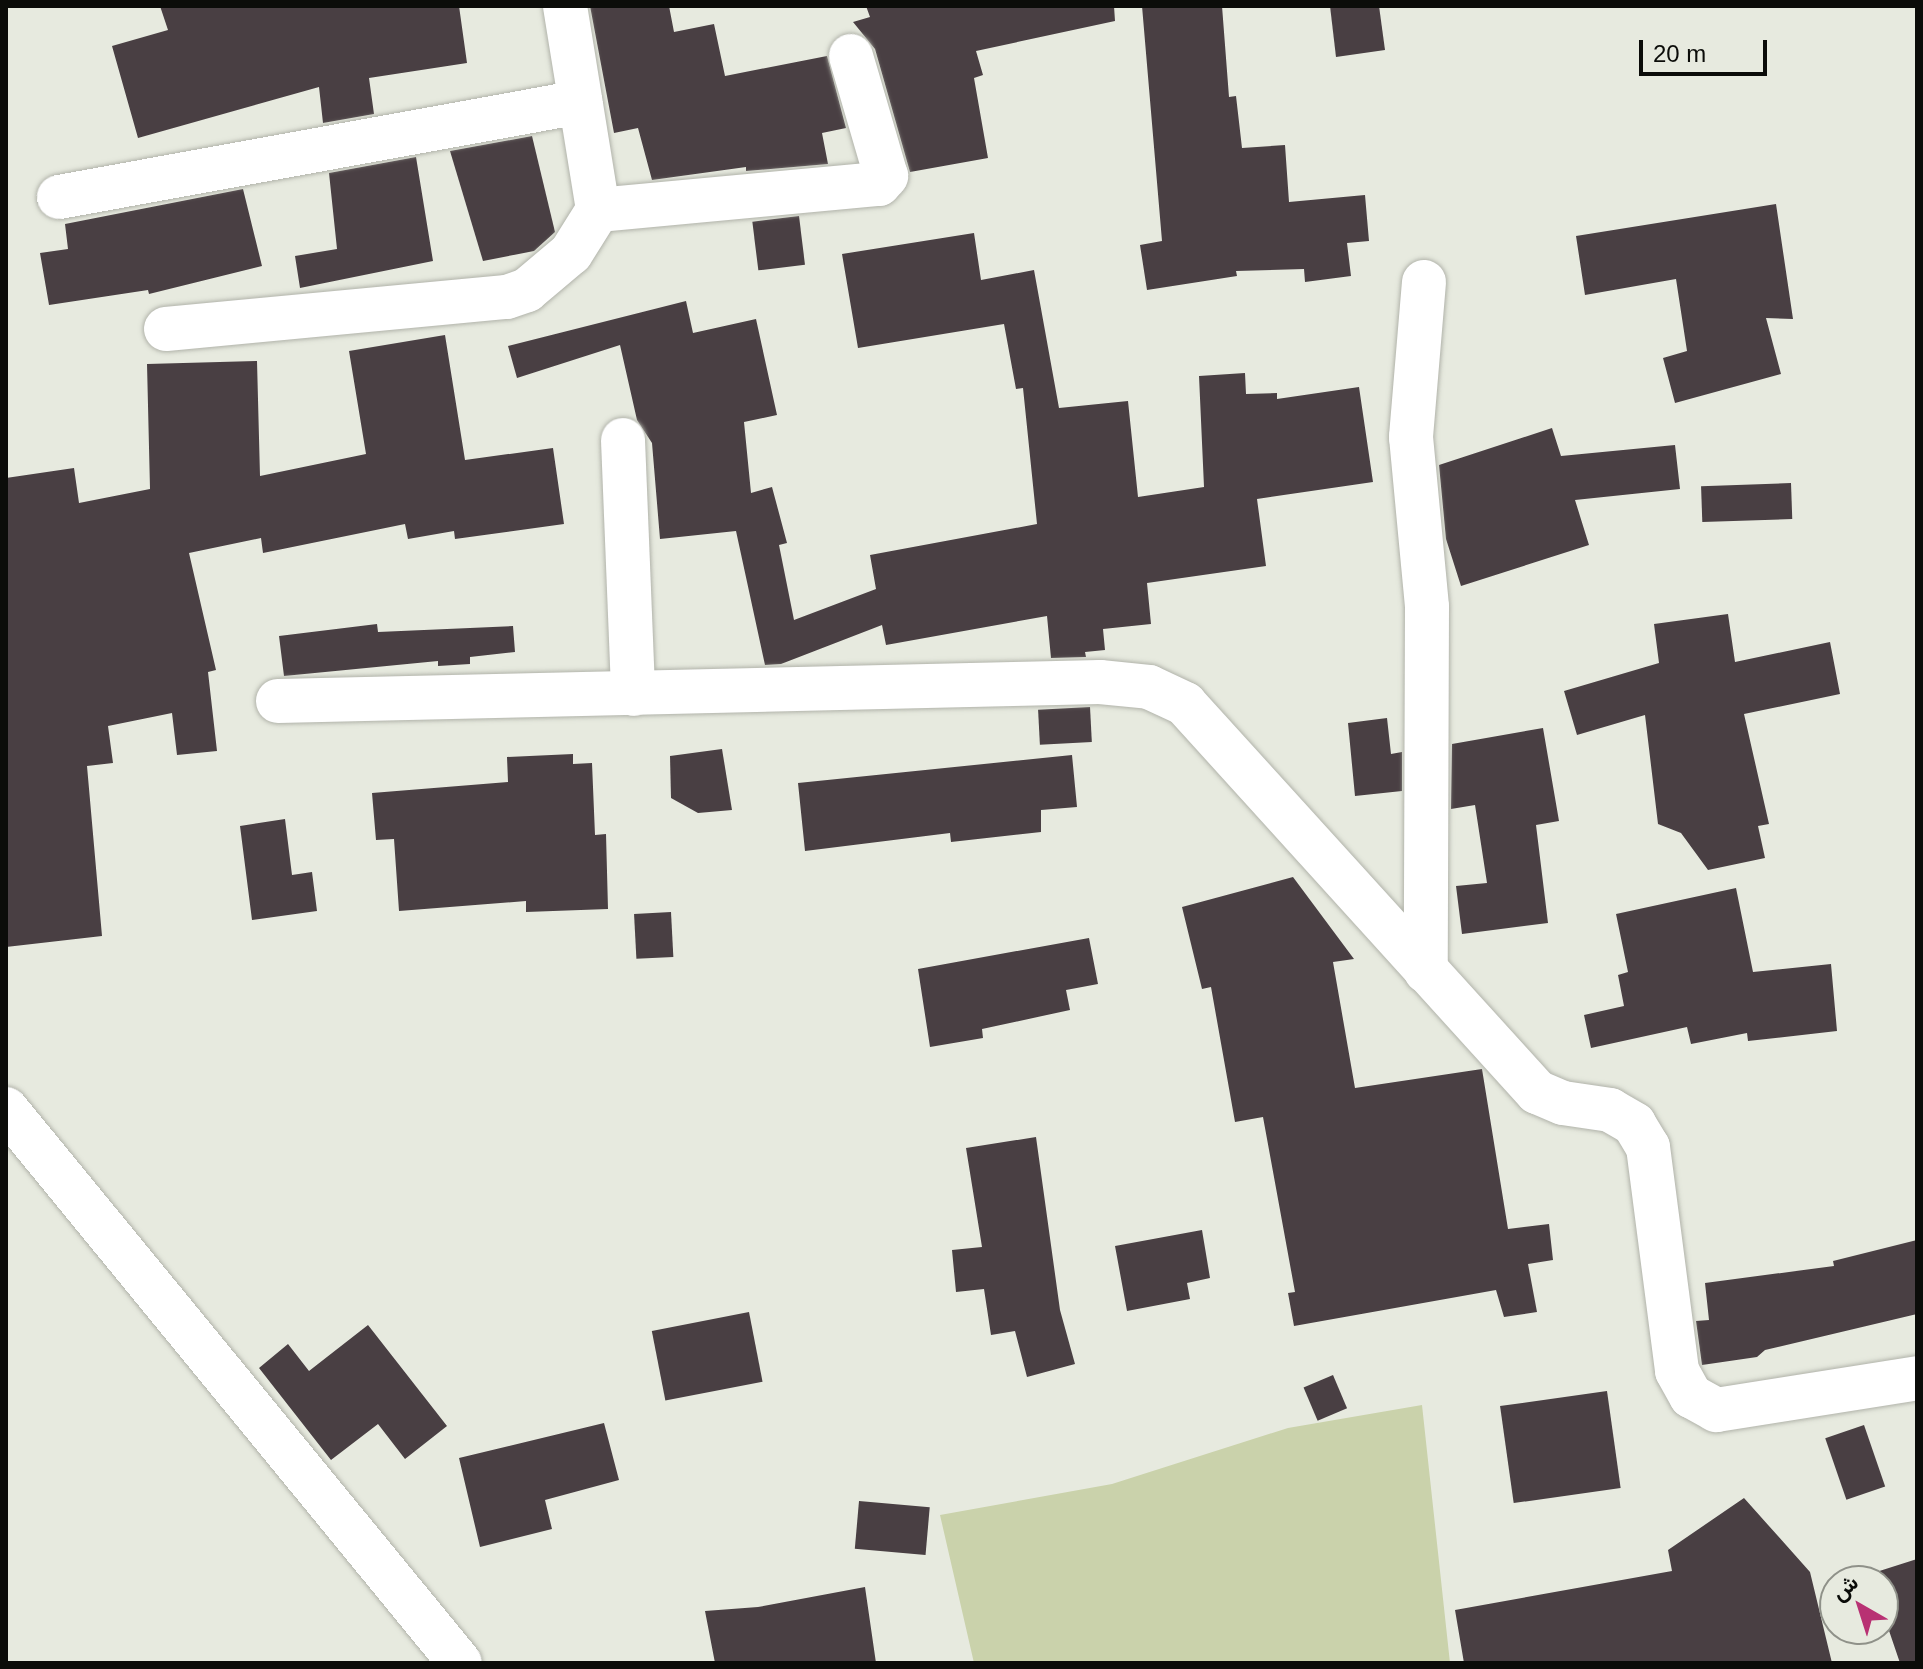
<!DOCTYPE html>
<meta charset="utf-8">
<style>
body{margin:0}
#map{position:relative;width:1923px;height:1669px;overflow:hidden;background:#e7eadf;font-family:Arial,Vazirmatn,sans-serif}
div>[style]{position:absolute}
[style*='--x']{left:calc(var(--x)*1px);top:calc(var(--y)*1px);width:calc(var(--w)*1px);rotate:calc(var(--a)*1deg)}
.green>*{inset:0;background:#cad2ab}
.building>*{inset:0;background:#493f43;transform-origin:0 0}
.roads{filter:drop-shadow(0 0 2px #b1b3aa) drop-shadow(0 0 2px #b1b3aa)}
.street>*{height:44px;margin:-22px;padding:0 22px;transform-origin:22px;border-radius:22px;background:#fff}
span{translate:-50% -50%;white-space:nowrap;text-align:center;line-height:1.15;-webkit-text-stroke:8px #e7eadf;paint-order:stroke}
.frame{position:absolute;inset:0;border:8px solid #0b0c09;pointer-events:none}
.north{position:absolute;left:1819px;top:1565px;width:80px;height:80px;box-sizing:border-box;background:#e7eadf;border:2px solid #8f9189;border-radius:50%;rotate:321deg;font-size:22px;font-weight:700;line-height:32px;text-align:center;color:#0b0c09}
.north::after{content:'';display:block;margin:auto;width:28px;height:36px;background:#b83173;clip-path:polygon(50% 0,100% 100%,50% 72%,0 100%)}
.scale{position:absolute;left:1639px;top:40px;width:128px;height:36px;box-sizing:border-box;border:4px solid #0b0c09;border-top:0;padding-left:10px;font-size:24px;line-height:28px;white-space:nowrap;color:#0b0c09;-webkit-text-stroke:6px #e7eadf;paint-order:stroke}
</style>
<div id="map">
<div class="green">
<div style="clip-path:polygon(1422px 1405px,1450px 1663px,974px 1663px,940px 1515px,1112px 1484px,1288px 1428px)"></div>
</div>
<div class="building">
<div style="clip-path:polygon(160px 6px,459px 6px,467px 63px,369px 78px,374px 114px,323px 123px,319px 87px,138px 138px,112px 46px,168px 30px)"></div>
<div style="clip-path:polygon(590px 6px,669px 6px,674px 32px,714px 24px,725px 76px,827px 56px,846px 128px,822px 133px,828px 164px,746px 171px,746px 167px,652px 180px,638px 128px,614px 133px)"></div>
<div style="clip-path:polygon(866px 6px,1114px 6px,1115px 21px,976px 51px,983px 75px,974px 78px,988px 158px,910px 172px,875px 49px,853px 22px,870px 17px)"></div>
<div style="clip-path:polygon(1142px 6px,1222px 6px,1229px 97px,1236px 96px,1242px 148px,1285px 145px,1289px 202px,1365px 195px,1369px 241px,1347px 243px,1351px 276px,1305px 282px,1304px 269px,1236px 271px,1237px 276px,1147px 290px,1140px 245px,1162px 241px)"></div>
<div style="clip-path:polygon(1330px 6px,1379px 6px,1385px 50px,1336px 57px)"></div>
<div style="clip-path:polygon(532px 136px,555px 232px,534px 251px,483px 261px,450px 151px)"></div>
<div style="clip-path:polygon(416px 157px,433px 261px,300px 288px,295px 256px,337px 249px,329px 173px)"></div>
<div style="clip-path:polygon(243px 189px,262px 266px,149px 294px,148px 290px,49px 305px,40px 253px,68px 249px,65px 224px)"></div>
<div style="clip-path:polygon(1776px 204px,1793px 319px,1766px 318px,1781px 374px,1675px 403px,1663px 358px,1687px 351px,1676px 279px,1585px 295px,1576px 236px)"></div>
<div style="left:799px;top:216px;width:49px;height:47px;rotate:83deg"></div>
<div style="clip-path:polygon(974px 233px,981px 280px,1034px 270px,1059px 408px,1128px 401px,1138px 497px,1204px 487px,1199px 376px,1245px 373px,1246px 394px,1277px 393px,1277px 399px,1359px 387px,1373px 482px,1257px 499px,1266px 566px,1147px 583px,1151px 624px,1103px 629px,1105px 650px,1085px 652px,1086px 657px,1051px 658px,1047px 616px,886px 645px,882px 625px,781px 664px,765px 665px,736px 531px,660px 539px,652px 443px,637px 420px,620px 345px,517px 378px,508px 346px,686px 301px,693px 333px,756px 319px,777px 415px,744px 422px,751px 493px,772px 487px,787px 543px,779px 545px,794px 620px,876px 589px,870px 555px,1037px 524px,1023px 388px,1016px 389px,1004px 324px,858px 348px,842px 254px)"></div>
<div style="clip-path:polygon(445px 335px,465px 460px,553px 448px,564px 524px,455px 539px,454px 531px,408px 539px,405px 524px,263px 553px,261px 538px,189px 553px,216px 670px,208px 672px,217px 751px,177px 755px,172px 713px,108px 726px,113px 763px,87px 766px,102px 936px,6px 947px,6px 478px,74px 468px,79px 503px,150px 489px,147px 364px,257px 361px,260px 476px,366px 454px,349px 351px)"></div>
<div style="clip-path:polygon(1552px 428px,1561px 456px,1675px 445px,1680px 489px,1575px 500px,1589px 545px,1461px 586px,1446px 539px,1439px 465px)"></div>
<div style="left:1791px;top:483px;width:36px;height:90px;rotate:88deg"></div>
<div style="clip-path:polygon(1728px 614px,1735px 662px,1830px 642px,1840px 694px,1744px 714px,1769px 824px,1758px 826px,1765px 858px,1708px 870px,1681px 833px,1658px 824px,1645px 715px,1577px 735px,1564px 691px,1659px 663px,1654px 624px)"></div>
<div style="clip-path:polygon(377px 624px,378px 632px,513px 626px,515px 652px,470px 657px,470px 664px,438px 666px,438px 661px,284px 676px,279px 636px)"></div>
<div style="left:1090px;top:707px;width:35px;height:52px;rotate:87deg"></div>
<div style="clip-path:polygon(1387px 718px,1391px 754px,1402px 752px,1402px 791px,1355px 796px,1348px 723px)"></div>
<div style="clip-path:polygon(1543px 728px,1559px 821px,1536px 825px,1548px 923px,1462px 934px,1456px 886px,1487px 883px,1475px 805px,1451px 809px,1452px 744px)"></div>
<div style="clip-path:polygon(722px 749px,732px 810px,698px 813px,671px 798px,670px 756px)"></div>
<div style="clip-path:polygon(573px 754px,573px 764px,592px 763px,595px 835px,606px 834px,608px 909px,526px 912px,526px 901px,399px 911px,394px 839px,376px 840px,372px 793px,508px 782px,507px 757px)"></div>
<div style="clip-path:polygon(1072px 755px,1077px 807px,1041px 810px,1041px 832px,951px 842px,950px 833px,805px 851px,798px 783px)"></div>
<div style="clip-path:polygon(285px 819px,292px 875px,312px 872px,317px 911px,252px 920px,240px 826px)"></div>
<div style="clip-path:polygon(1293px 877px,1354px 959px,1333px 962px,1355px 1088px,1482px 1069px,1508px 1229px,1549px 1224px,1553px 1260px,1528px 1264px,1537px 1312px,1504px 1317px,1496px 1290px,1294px 1326px,1288px 1293px,1295px 1292px,1263px 1117px,1235px 1122px,1211px 987px,1202px 989px,1182px 907px)"></div>
<div style="clip-path:polygon(1736px 888px,1753px 972px,1831px 964px,1837px 1031px,1748px 1041px,1747px 1033px,1691px 1044px,1687px 1027px,1591px 1048px,1584px 1015px,1624px 1006px,1618px 975px,1628px 972px,1616px 914px)"></div>
<div style="left:671px;top:912px;width:45px;height:37px;rotate:87deg"></div>
<div style="clip-path:polygon(1089px 938px,1098px 984px,1066px 990px,1070px 1010px,982px 1029px,983px 1038px,930px 1047px,918px 969px)"></div>
<div style="clip-path:polygon(1036px 1137px,1060px 1310px,1075px 1364px,1027px 1377px,1015px 1331px,991px 1335px,984px 1289px,956px 1292px,952px 1250px,982px 1247px,966px 1148px)"></div>
<div style="clip-path:polygon(1202px 1230px,1210px 1278px,1187px 1283px,1190px 1299px,1127px 1311px,1115px 1246px)"></div>
<div style="clip-path:polygon(1917px 1240px,1917px 1314px,1765px 1350px,1757px 1357px,1702px 1365px,1696px 1321px,1709px 1320px,1705px 1283px,1834px 1266px,1833px 1261px)"></div>
<div style="left:749px;top:1312px;width:71px;height:99px;rotate:79deg"></div>
<div style="clip-path:polygon(368px 1325px,447px 1426px,405px 1459px,378px 1424px,331px 1460px,259px 1368px,288px 1344px,309px 1371px)"></div>
<div style="left:1333px;top:1375px;width:36px;height:32px;rotate:67deg"></div>
<div style="left:1607px;top:1391px;width:98px;height:108px;rotate:82deg"></div>
<div style="clip-path:polygon(604px 1423px,619px 1480px,545px 1500px,552px 1529px,480px 1547px,459px 1458px)"></div>
<div style="left:1864px;top:1425px;width:65px;height:41px;rotate:71deg"></div>
<div style="clip-path:polygon(1744px 1498px,1810px 1572px,1832px 1663px,1464px 1663px,1455px 1610px,1672px 1571px,1668px 1550px)"></div>
<div style="left:859px;top:1501px;width:71px;height:48px;rotate:5deg"></div>
<div style="clip-path:polygon(1917px 1559px,1917px 1663px,1900px 1663px,1883px 1613px,1883px 1581px,1872px 1581px,1870px 1574px)"></div>
<div style="clip-path:polygon(865px 1587px,876px 1663px,715px 1663px,705px 1611px,758px 1607px)"></div>
</div>
<div class="roads">
<div class="street">
<div style="--x:565;--y:6;--w:207;--a:80.8"></div>
<div style="--x:598;--y:210;--w:282;--a:-5.3"></div>
<div style="--x:879;--y:184;--w:11;--a:-49"></div>
<div style="--x:886;--y:176;--w:125;--a:-106.3"></div>
<div style="--x:59;--y:197;--w:530;--a:-10.33"></div>
<div style="--x:1424;--y:282;--w:156;--a:94.8"></div>
<div style="--x:1411;--y:437;--w:171;--a:84.6"></div>
<div style="--x:1427;--y:607;--w:364;--a:90.2"></div>
<div style="--x:166;--y:329;--w:342;--a:-5.4"></div>
<div style="--x:507;--y:297;--w:21;--a:-19"></div>
<div style="--x:527;--y:290;--w:57;--a:-40.1"></div>
<div style="--x:571;--y:253;--w:51;--a:-57.9"></div>
<div style="--x:623;--y:440;--w:254;--a:87.7"></div>
<div style="--x:278;--y:701;--w:822;--a:-1.32"></div>
<div style="--x:1100;--y:682;--w:49;--a:5.8"></div>
<div style="--x:1149;--y:687;--w:40;--a:25"></div>
<div style="--x:1185;--y:704;--w:524;--a:47.79"></div>
<div style="--x:1537;--y:1092;--w:28;--a:23"></div>
<div style="--x:1563;--y:1103;--w:48;--a:8.5"></div>
<div style="--x:1610;--y:1110;--w:28;--a:30"></div>
<div style="--x:1634;--y:1124;--w:27;--a:59"></div>
<div style="--x:1648;--y:1147;--w:226;--a:82.6"></div>
<div style="--x:1677;--y:1371;--w:29;--a:61"></div>
<div style="--x:1691;--y:1396;--w:29;--a:29"></div>
<div style="--x:1716;--y:1410;--w:204;--a:-9"></div>
<div style="--x:6;--y:1109;--w:716;--a:50.67"></div>
</div>
</div>
<div class="frame"></div>
<div class="north">ش</div>
<div class="scale">20 m</div>
</div>
